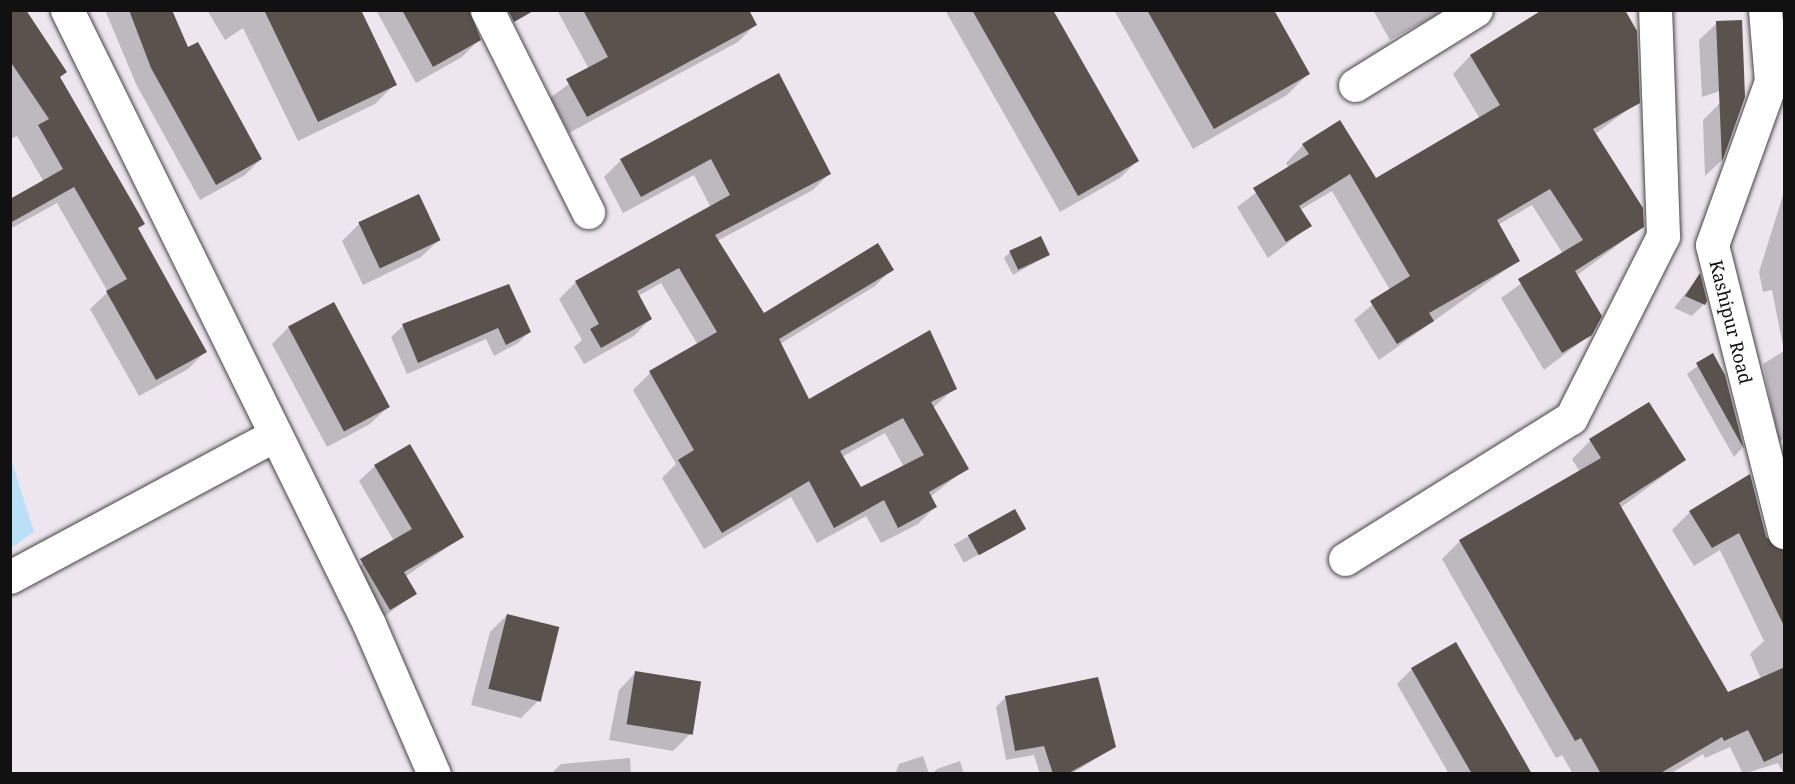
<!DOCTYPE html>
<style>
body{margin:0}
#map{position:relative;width:1795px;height:784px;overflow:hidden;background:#fffdf5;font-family:"Noto Serif",serif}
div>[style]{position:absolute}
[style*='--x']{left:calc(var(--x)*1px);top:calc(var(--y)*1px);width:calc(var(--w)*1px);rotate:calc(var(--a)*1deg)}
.industrial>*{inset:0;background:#eee6ef;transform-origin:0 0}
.water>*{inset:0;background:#b9e0f7}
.shadow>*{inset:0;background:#0003;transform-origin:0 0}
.building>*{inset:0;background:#5a524d;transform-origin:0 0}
.roads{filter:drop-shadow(0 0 2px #444) drop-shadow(0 0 2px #444)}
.minor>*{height:33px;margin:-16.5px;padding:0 16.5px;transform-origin:16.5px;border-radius:16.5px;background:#fff}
span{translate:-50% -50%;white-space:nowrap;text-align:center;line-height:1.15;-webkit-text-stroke:6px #fff;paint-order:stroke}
.street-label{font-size:18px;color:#111}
.frame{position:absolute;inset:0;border:12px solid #111;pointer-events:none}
</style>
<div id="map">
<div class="industrial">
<div style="left:10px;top:11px;width:1774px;height:762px"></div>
</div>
<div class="water">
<div style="clip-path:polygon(10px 456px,34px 532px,11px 548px,10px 548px)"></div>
</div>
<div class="shadow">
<div style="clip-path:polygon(10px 10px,65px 72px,59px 78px,143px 223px,137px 229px,205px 352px,188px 369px,139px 396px,90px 309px,108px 292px,57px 203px,10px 229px,10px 200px,44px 182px,17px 136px,10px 139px)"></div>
<div style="clip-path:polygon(105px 10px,170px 10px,188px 49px,261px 159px,245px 175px,200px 200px,136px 84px)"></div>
<div style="clip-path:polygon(207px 10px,359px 10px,395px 84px,375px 104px,298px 141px,243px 28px,225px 40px)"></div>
<div style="clip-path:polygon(376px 10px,469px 10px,479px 40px,462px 57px,416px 83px)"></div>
<div style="clip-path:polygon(557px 10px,747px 10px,755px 25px,738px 42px,569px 133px,550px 98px,589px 69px)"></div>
<div style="clip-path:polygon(945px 10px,1051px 10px,1137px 161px,1120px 178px,1060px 212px)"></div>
<div style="clip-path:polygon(1114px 10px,1272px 10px,1308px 74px,1287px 95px,1193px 149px)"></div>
<div style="clip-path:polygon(1373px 10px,1446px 10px,1390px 40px)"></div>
<div style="clip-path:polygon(1545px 10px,1638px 102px,1595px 134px,1642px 227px,1576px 276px,1591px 334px,1544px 370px,1501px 298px,1563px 254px,1532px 205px,1498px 225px,1518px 261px,1379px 360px,1354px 320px,1390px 290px,1332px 191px,1300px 210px,1310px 226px,1268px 258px,1237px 207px,1289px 168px,1286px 163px,1303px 145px,1375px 180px,1480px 119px,1453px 74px,1470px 56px)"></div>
<div style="clip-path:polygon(1717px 23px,1726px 89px,1702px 97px,1699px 40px)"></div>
<div style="clip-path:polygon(evenodd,779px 75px,830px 173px,813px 190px,717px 241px,764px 315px,892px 269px,875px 286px,780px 344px,808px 401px,955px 388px,933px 408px,967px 468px,930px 497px,935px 507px,918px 524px,881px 543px,866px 516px,817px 543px,791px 497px,704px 549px,662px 478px,676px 464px,633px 390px,650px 373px,698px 345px,661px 283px,638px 296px,650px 319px,634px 336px,584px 364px,574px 347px,582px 340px,559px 299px,576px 282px,711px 208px,694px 175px,623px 213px,604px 177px,621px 160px,779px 75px,885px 433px,904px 467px,861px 489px,842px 457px,885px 433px)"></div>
<div style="clip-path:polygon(1743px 99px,1721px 161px,1705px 176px,1703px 120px,1720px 103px)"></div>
<div style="clip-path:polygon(1784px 192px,1784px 438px,1779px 442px,1763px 364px,1784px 351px,1772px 290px,1763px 292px,1759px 272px)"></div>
<div style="clip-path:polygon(359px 224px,439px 240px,421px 257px,363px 285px,342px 241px)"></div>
<div style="clip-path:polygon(1010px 252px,1049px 255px,1013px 275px,1004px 258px)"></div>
<div style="clip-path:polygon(1699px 276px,1703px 305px,1692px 316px,1674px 308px)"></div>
<div style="clip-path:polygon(508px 286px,529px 332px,518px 343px,494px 356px,486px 339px,407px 374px,391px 337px,403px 326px)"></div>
<div style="clip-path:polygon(289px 327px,388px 407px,370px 424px,327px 447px,272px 344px)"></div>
<div style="clip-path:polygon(1712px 355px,1724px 375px,1742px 448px,1734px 457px,1687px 374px)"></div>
<div style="clip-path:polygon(1590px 441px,1685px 460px,1620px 508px,1727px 694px,1761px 679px,1750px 654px,1764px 641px,1720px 550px,1694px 566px,1672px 530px,1690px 512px,1749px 477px,1769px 546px,1784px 548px,1784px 774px,1778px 763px,1743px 774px,1730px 747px,1705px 758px,1703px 754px,1670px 774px,1573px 774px,1562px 755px,1556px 758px,1442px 559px,1460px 541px,1580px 472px,1572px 459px)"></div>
<div style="clip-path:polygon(375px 466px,462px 537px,405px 577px,415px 594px,374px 624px,345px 576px,394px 541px,359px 481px)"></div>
<div style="left:1014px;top:511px;width:21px;height:69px;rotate:61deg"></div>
<div style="clip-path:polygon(507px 615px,557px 628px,538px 701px,521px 718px,471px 705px,490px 632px)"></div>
<div style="clip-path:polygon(1412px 669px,1531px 774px,1449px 774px,1397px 684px)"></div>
<div style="clip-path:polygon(636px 672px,690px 734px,673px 751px,609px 740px,619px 690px)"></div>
<div style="clip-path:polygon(1006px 697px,1115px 747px,1071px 774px,1040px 774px,1034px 755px,1006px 760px,996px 707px)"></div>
<div style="clip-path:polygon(923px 756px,929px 774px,895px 774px,899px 764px)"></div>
<div style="clip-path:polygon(630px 758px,631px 774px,551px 774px,561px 764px)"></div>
<div style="clip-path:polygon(960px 761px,964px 774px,932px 774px,937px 769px)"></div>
</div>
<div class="building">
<div style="clip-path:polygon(10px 10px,26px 10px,67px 72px,60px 77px,145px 224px,138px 228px,207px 352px,156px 380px,106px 291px,127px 279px,74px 187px,10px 223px,10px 199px,63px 169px,38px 125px,49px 119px,10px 61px)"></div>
<div style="clip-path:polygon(129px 10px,172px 10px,188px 47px,198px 42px,262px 159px,216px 185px,151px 68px)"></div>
<div style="clip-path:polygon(264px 10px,361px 10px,397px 85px,318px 122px)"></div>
<div style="clip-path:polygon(402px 10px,469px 10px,481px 40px,433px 67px)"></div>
<div style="clip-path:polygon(508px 10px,535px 10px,514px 22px)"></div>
<div style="clip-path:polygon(583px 10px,749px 10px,757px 25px,587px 117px,566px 79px,608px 57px)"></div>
<div style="clip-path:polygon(972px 10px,1053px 10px,1139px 161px,1078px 196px)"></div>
<div style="clip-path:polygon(1147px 10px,1274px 10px,1310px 74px,1214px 129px)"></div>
<div style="clip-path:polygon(1542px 10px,1625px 10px,1637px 31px,1640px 103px,1593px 129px,1643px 208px,1644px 227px,1575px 271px,1602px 316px,1592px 335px,1562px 353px,1518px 279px,1583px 240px,1550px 189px,1497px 220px,1520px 261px,1429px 313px,1434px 321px,1397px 344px,1370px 301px,1410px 276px,1350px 174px,1299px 206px,1312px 226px,1286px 242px,1253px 188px,1309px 154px,1302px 144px,1340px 120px,1376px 178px,1500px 105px,1470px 55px)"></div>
<div style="clip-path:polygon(1742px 20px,1745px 97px,1722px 162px,1716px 21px)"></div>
<div style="clip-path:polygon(evenodd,779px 73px,831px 174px,715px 235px,764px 313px,878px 243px,894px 270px,779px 339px,809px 399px,930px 330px,957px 389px,931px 402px,969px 469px,929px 492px,937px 507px,898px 528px,884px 500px,834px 528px,809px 481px,722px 533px,678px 460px,694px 450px,649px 371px,717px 332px,679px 268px,637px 291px,652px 319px,601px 348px,590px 329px,599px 324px,575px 281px,730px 195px,711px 159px,641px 197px,620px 159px,779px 73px,903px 418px,924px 455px,861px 487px,840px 451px,903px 418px)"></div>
<div style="left:419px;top:194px;width:51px;height:67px;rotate:65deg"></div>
<div style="left:1041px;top:236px;width:21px;height:35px;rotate:65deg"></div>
<div style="clip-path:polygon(1700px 273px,1707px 301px,1705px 305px,1685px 296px)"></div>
<div style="clip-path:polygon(509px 284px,531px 332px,506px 345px,498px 328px,418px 363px,402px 324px)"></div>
<div style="left:334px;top:302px;width:119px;height:52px;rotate:62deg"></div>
<div style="clip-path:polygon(1713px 353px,1725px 375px,1744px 449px,1696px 363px)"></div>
<div style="clip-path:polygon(1649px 402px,1686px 460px,1619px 503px,1728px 692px,1785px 667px,1785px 752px,1764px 762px,1748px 730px,1724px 741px,1722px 737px,1659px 774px,1601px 774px,1581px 738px,1575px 741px,1459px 540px,1601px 458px,1589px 439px)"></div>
<div style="clip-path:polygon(410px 444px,464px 537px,404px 572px,417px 594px,390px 610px,360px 559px,412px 529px,374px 465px)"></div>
<div style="clip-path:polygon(1750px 474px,1766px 537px,1785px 550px,1785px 628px,1739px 533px,1712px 548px,1689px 511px)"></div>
<div style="left:1015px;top:509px;width:23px;height:54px;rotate:61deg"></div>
<div style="left:507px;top:614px;width:54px;height:77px;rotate:14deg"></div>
<div style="clip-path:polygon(1456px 642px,1532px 774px,1472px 774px,1411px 668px)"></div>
<div style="left:635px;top:671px;width:67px;height:54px;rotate:9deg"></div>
<div style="clip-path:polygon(1098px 677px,1116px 747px,1067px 774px,1053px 774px,1044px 746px,1015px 751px,1005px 696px)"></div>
</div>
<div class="roads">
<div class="minor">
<div style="--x:67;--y:10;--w:684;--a:63.81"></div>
<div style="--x:369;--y:624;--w:163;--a:66.6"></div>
<div style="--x:487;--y:10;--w:226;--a:63.4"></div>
<div style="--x:1765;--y:10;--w:71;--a:85.2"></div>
<div style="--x:1771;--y:81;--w:174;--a:109.8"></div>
<div style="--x:1712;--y:245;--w:296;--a:75.9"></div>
<div style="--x:1355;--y:85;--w:142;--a:-31.8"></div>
<div style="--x:1345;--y:559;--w:266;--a:-32"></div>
<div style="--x:1571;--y:418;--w:204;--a:-63.2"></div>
<div style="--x:1663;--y:236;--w:226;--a:-92"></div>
<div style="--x:10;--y:577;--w:301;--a:-28.2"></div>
</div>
</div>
<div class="street-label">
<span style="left:1731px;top:322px;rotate:76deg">Kashipur Road</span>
</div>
<div class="frame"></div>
</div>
